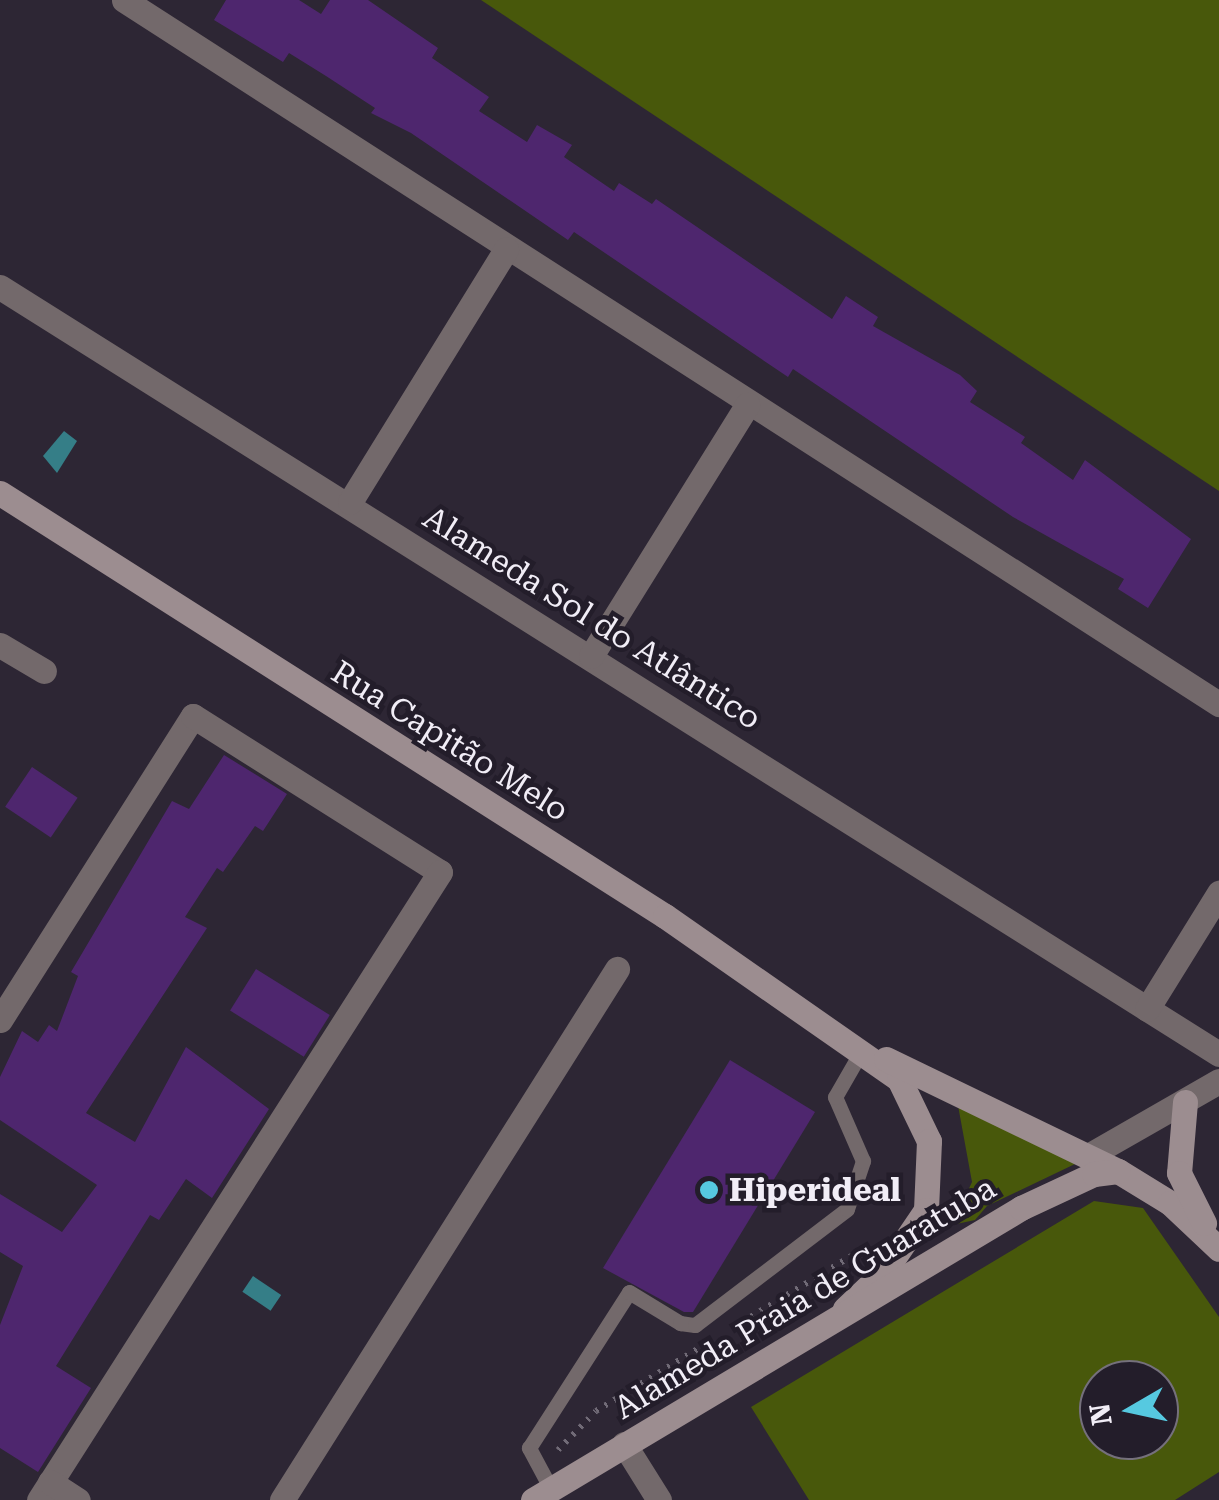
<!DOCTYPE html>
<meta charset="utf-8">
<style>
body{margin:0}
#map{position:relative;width:1219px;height:1500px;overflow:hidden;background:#2d2634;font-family:"Roboto Serif",serif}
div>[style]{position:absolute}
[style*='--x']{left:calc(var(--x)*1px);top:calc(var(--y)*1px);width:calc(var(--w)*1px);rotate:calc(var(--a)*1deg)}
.forest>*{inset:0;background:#48580b}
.water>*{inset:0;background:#357e87;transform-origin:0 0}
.building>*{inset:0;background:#4e266e;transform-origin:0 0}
.path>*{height:6px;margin-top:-3px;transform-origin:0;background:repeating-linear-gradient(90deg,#716b77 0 2.5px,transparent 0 10.5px)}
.lane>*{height:15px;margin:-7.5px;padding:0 7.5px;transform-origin:7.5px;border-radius:7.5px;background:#73696b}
.street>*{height:25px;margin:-12.5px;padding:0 12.5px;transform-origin:12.5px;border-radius:12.5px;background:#73696b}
.secondary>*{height:25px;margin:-12.5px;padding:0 12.5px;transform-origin:12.5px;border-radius:12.5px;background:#9c8d90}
.dots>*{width:28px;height:28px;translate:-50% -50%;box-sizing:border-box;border:5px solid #231d2a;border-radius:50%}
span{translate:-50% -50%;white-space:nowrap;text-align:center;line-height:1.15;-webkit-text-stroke:9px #231d2a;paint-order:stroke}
.street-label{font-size:32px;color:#f1edf6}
.poi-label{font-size:32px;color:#f1edf6;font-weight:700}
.left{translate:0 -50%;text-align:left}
.north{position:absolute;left:1079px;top:1360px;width:100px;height:100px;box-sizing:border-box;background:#231d2a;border:2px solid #75707c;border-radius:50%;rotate:261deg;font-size:28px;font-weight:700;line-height:40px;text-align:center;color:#f1edf6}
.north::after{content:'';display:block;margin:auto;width:35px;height:45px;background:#56c9e0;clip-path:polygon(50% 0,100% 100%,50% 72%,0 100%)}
</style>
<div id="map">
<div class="forest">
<div style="clip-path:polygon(481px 0,1219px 0,1219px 491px)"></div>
<div style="clip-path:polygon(957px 1100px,1075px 1164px,987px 1206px,975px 1220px,952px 1225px,972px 1182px)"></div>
<div style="clip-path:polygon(evenodd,1094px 1201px,1143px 1208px,1219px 1317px,1219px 1472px,1175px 1500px,809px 1500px,751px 1407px,1094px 1201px,1099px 1380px,1159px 1380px,1159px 1440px,1099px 1440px,1099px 1380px)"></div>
</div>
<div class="water">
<div style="clip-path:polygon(64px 431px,77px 441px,57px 473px,43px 456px)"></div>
<div style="left:253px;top:1276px;width:34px;height:19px;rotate:34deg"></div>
</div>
<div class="building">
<div style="clip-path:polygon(226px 0,299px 0,321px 14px,330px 0,368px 0,438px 48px,432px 58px,489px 97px,479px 111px,527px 142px,537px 125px,572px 145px,564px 157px,614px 191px,619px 183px,652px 204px,656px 199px,832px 319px,846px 296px,878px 317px,873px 326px,960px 375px,977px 391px,970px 402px,1025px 437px,1021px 443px,1073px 480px,1085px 460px,1191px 539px,1148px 608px,1118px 589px,1124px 579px,1013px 517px,793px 369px,788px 377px,574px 232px,568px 240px,411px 133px,371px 113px,375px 108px,326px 76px,289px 53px,283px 62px,214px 20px)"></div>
<div style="clip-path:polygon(224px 755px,287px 794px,263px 831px,255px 826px,223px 872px,217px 868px,185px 917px,207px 928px,86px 1113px,135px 1142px,186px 1047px,269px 1109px,212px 1198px,186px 1179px,159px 1220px,150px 1215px,56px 1366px,91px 1388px,38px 1472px,0 1448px,0 1325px,23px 1266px,0 1252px,0 1194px,62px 1232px,97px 1185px,0 1120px,0 1077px,22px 1031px,38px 1042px,49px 1025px,57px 1031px,78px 976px,71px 972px,172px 801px,189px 809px)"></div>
<div style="left:32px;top:767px;width:55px;height:48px;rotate:34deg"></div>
<div style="left:256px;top:969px;width:87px;height:49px;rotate:32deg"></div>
<div style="clip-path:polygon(730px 1060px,815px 1112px,693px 1312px,684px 1312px,603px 1268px)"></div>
</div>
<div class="path">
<div style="--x:742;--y:1322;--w:147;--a:-31.1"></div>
<div style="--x:558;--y:1450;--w:54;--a:-45.7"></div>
<div style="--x:596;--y:1411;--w:123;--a:-31.4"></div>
</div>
<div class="lane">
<div style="--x:551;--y:1489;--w:47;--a:-118.2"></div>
<div style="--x:529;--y:1448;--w:185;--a:-57.3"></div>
<div style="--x:629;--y:1292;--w:60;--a:31.3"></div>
<div style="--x:680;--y:1323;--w:15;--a:8"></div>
<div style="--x:695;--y:1325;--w:191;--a:-37.3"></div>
<div style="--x:847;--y:1209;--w:51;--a:-71.6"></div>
<div style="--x:863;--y:1161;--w:70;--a:-113.6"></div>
<div style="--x:835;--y:1097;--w:54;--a:-60.1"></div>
</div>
<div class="street">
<div style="--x:124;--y:0;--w:1302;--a:32.74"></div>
<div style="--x:0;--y:287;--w:1440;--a:32.18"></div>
<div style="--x:350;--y:502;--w:297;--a:-58.3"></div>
<div style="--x:0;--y:645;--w:51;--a:30.6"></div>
<div style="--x:591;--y:656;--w:296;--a:-58.1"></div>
<div style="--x:1147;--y:1009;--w:137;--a:-58.2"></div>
<div style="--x:0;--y:1020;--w:360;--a:-57.6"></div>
<div style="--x:193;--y:716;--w:292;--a:32.3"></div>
<div style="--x:440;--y:872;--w:745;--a:122.56"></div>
<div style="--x:1088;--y:1156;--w:151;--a:-29.8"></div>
<div style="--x:624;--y:1444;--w:66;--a:58"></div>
<div style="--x:50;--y:1482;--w:33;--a:33"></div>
<div style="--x:282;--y:1500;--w:628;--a:-57.75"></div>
</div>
<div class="secondary">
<div style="--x:0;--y:493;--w:788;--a:32.46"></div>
<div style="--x:665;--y:916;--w:285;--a:34.9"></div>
<div style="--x:899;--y:1079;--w:69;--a:64.2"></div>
<div style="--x:929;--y:1141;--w:69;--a:92.5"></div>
<div style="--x:926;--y:1210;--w:75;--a:124.1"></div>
<div style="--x:884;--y:1272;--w:54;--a:136.5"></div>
<div style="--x:886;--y:1059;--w:258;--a:25.8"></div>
<div style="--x:1118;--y:1171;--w:61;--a:31.6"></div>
<div style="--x:1170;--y:1203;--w:67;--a:43.2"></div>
<div style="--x:1185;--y:1102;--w:71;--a:94.8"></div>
<div style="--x:1179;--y:1173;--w:56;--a:63.4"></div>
<div style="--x:533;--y:1500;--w:569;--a:-30.89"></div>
<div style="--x:1021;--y:1208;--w:81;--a:-25"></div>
<div style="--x:1094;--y:1174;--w:24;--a:-7"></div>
</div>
<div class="dots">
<div style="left:709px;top:1190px;background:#56c9e0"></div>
</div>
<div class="street-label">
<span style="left:592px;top:618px;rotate:32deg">Alameda Sol do Atlântico</span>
<span style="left:450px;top:741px;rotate:32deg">Rua Capitão Melo</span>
<span style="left:805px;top:1298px;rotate:-31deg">Alameda Praia de Guaratuba</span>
</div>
<div class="poi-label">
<span class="left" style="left:729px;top:1190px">Hiperideal</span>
</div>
<div class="north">N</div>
</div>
